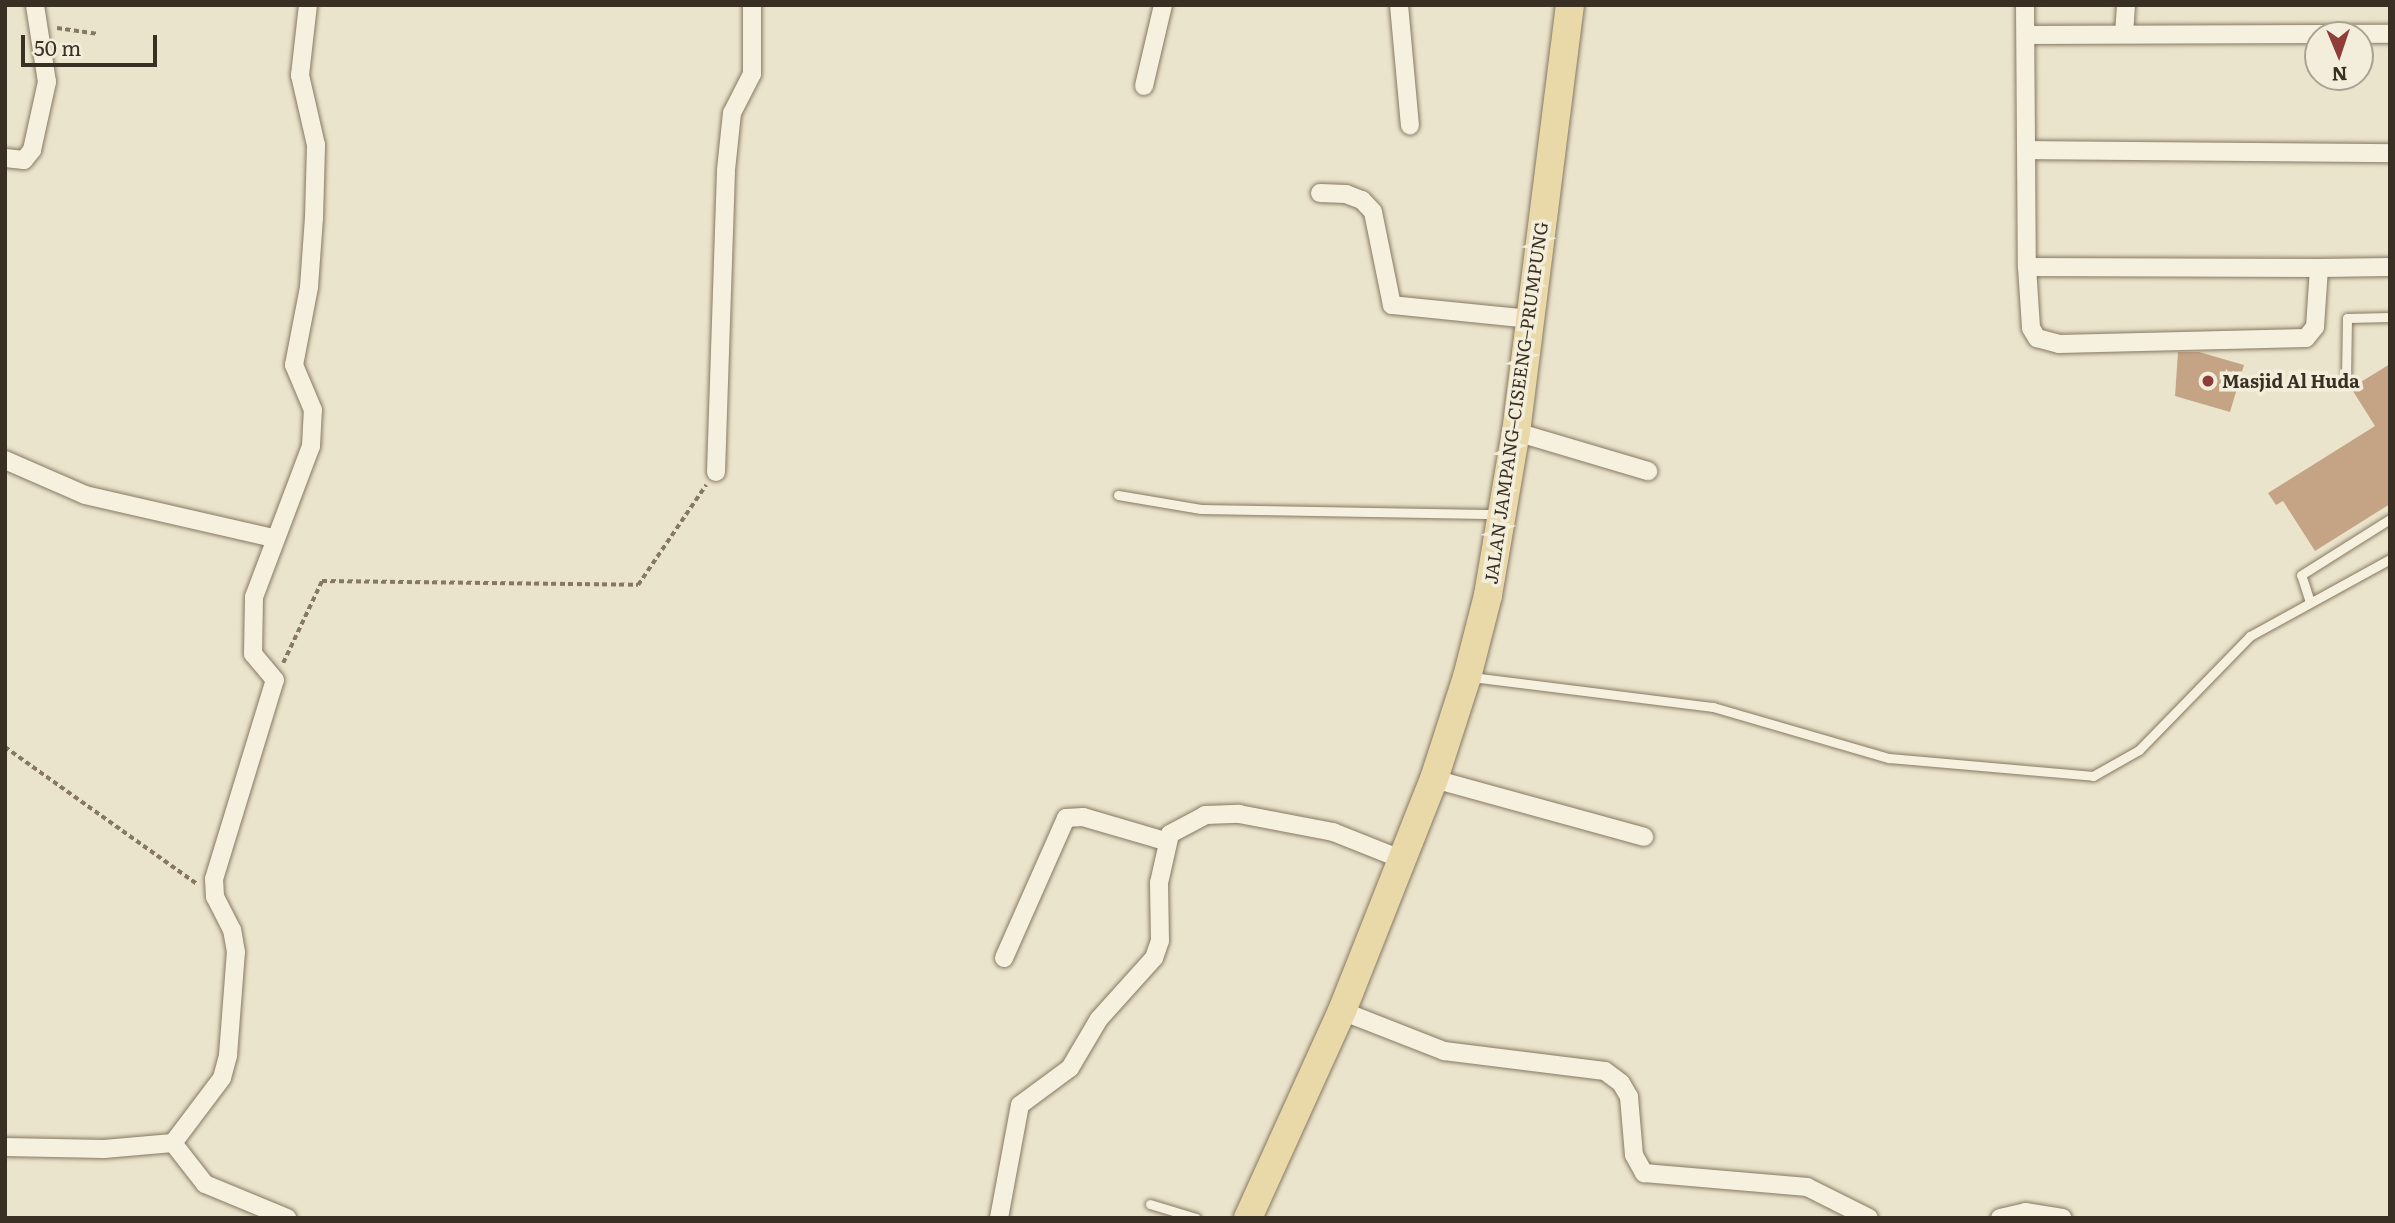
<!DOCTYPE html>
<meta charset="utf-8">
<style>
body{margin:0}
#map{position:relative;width:2395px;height:1223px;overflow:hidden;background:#ebe4cc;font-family:Literata,serif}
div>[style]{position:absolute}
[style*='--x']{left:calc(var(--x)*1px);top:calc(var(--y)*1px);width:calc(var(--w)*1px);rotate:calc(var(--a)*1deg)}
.building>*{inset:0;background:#c5a486}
.path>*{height:3.5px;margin-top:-1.75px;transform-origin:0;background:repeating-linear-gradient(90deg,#867862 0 5px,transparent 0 8.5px)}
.roads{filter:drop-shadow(0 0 2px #867862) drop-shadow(0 0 2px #867862)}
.service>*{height:9px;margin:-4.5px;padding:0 4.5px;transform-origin:4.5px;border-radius:4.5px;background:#f6f1df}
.minor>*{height:18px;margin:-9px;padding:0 9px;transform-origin:9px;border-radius:9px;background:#f6f1df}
.primary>*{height:28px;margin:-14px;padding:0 14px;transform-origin:14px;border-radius:14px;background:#e9d9a9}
.dots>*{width:19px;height:19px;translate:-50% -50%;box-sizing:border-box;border:4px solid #f3eedb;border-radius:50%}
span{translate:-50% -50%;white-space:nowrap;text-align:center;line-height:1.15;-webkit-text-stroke:7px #f3eedb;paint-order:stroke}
.poi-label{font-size:18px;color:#392f23;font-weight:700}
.left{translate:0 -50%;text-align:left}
.street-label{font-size:18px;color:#392f23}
.frame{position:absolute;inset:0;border:7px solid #392f23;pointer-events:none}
.north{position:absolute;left:2304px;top:21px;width:70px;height:70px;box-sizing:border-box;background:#f3eedb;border:2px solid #a9a291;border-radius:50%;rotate:178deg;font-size:19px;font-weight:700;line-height:28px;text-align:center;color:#392f23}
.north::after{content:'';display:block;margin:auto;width:24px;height:32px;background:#8f3d38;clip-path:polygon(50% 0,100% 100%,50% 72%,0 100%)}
.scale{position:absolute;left:21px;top:35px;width:136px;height:32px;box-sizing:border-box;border:4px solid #392f23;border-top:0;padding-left:9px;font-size:21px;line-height:24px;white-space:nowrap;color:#392f23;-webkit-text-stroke:5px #f3eedb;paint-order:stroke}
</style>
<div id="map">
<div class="building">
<div style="clip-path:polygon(2178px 352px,2199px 352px,2244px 365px,2230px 412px,2175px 396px)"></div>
<div style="clip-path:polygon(2390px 364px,2390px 504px,2315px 551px,2283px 501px,2276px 505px,2268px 493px,2375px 426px,2351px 388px)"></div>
</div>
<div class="path">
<div style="--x:57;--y:28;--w:42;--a:8.1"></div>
<div style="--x:283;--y:663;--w:91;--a:-64.6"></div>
<div style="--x:322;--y:581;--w:316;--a:0.7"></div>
<div style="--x:638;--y:585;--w:121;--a:-55.8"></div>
<div style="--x:5;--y:747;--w:236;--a:35.5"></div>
</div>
<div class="roads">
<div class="service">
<div style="--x:2346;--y:380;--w:62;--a:-89.1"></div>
<div style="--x:2347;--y:318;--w:43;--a:-1.3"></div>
<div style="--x:1118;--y:495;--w:84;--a:9.6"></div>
<div style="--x:1201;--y:509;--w:299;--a:1"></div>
<div style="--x:2310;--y:602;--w:28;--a:-108"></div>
<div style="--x:2301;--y:575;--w:105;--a:-32.2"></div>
<div style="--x:1472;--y:677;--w:243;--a:7.1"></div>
<div style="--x:1713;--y:707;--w:183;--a:16.2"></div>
<div style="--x:1889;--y:758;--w:205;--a:5"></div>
<div style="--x:2093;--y:776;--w:53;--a:-29.5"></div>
<div style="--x:2139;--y:750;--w:159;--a:-45.8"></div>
<div style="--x:2250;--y:636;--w:160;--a:-28.8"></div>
<div style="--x:1150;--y:1204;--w:48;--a:16.9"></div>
</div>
<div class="minor">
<div style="--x:1399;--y:5;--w:121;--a:84.8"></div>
<div style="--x:2025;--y:5;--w:262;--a:89.6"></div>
<div style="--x:2027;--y:267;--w:61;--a:86.2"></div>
<div style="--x:2031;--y:328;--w:12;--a:59"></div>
<div style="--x:2037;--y:338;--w:23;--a:15"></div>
<div style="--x:2059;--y:344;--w:247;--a:-1.4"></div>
<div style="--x:2306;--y:338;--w:14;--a:-51"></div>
<div style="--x:2315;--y:327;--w:59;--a:-86.1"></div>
<div style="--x:2319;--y:268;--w:71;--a:-0.8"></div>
<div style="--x:2124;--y:34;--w:29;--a:-86"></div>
<div style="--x:2026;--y:35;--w:364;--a:-0.2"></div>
<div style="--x:1144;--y:86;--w:83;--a:-76.8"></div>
<div style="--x:2026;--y:150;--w:364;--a:0.5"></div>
<div style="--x:5;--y:158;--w:19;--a:6"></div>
<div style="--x:24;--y:160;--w:13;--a:-51"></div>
<div style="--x:32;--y:150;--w:70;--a:-77.6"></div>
<div style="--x:47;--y:82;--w:78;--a:-98.9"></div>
<div style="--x:1320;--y:193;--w:26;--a:2"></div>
<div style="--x:1346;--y:194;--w:17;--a:21"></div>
<div style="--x:1362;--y:200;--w:16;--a:47"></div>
<div style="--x:1373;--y:212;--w:95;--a:78.5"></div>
<div style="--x:1392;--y:305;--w:140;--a:5.8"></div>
<div style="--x:2027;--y:267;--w:292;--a:0.2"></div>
<div style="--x:1516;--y:432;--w:138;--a:16.5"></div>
<div style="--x:5;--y:460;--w:87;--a:23.6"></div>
<div style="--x:85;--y:495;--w:193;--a:12.9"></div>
<div style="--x:716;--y:472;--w:302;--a:-88.1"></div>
<div style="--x:726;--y:170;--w:57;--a:-84"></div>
<div style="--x:732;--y:113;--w:44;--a:-62.9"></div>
<div style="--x:752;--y:74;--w:69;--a:-90"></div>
<div style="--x:1434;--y:779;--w:218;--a:15.4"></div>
<div style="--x:1004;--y:958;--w:153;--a:-66.1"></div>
<div style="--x:1066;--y:818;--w:17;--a:-3"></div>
<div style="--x:1083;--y:817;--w:85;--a:16.3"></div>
<div style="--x:1342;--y:1011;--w:110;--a:21.4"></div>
<div style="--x:1444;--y:1051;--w:162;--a:7.1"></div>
<div style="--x:1605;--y:1071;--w:20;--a:37"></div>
<div style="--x:1621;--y:1083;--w:16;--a:60"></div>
<div style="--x:1629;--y:1097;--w:58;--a:85.1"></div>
<div style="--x:1634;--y:1155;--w:21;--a:61"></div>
<div style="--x:1644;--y:1173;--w:164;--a:4.9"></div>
<div style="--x:1807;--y:1187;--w:69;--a:26.6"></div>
<div style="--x:173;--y:1143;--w:81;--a:-53"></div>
<div style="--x:222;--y:1078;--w:24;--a:-75"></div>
<div style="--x:228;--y:1055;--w:103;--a:-85.6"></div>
<div style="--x:236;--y:952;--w:22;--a:-100"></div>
<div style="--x:232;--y:930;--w:37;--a:-117"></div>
<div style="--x:215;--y:897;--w:18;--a:-93"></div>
<div style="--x:214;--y:879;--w:208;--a:-73"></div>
<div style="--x:275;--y:680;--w:34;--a:-130"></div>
<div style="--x:253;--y:654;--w:57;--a:-89"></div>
<div style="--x:254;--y:597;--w:161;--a:-69.3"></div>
<div style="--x:311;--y:446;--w:36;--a:-87"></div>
<div style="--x:313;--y:410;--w:49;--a:-112.9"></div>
<div style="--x:294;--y:365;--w:79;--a:-79.1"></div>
<div style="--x:309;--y:287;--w:69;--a:-85.9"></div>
<div style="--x:314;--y:218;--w:73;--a:-88.4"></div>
<div style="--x:316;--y:145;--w:72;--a:-102.9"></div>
<div style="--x:300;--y:75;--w:70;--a:-83.5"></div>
<div style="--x:5;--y:1147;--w:99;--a:1.2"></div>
<div style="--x:104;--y:1149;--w:69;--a:-5"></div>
<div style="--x:173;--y:1143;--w:52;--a:52"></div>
<div style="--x:205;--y:1184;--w:89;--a:22.5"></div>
<div style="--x:999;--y:1218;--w:115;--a:-79.5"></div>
<div style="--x:1020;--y:1105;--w:62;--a:-36.5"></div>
<div style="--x:1070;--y:1068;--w:57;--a:-59.4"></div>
<div style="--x:1099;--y:1019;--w:82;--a:-48"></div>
<div style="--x:1154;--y:958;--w:18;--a:-71"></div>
<div style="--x:1160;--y:941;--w:58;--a:-91"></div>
<div style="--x:1159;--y:883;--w:50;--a:-77.3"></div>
<div style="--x:1170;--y:834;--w:40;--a:-28"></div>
<div style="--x:1205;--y:815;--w:34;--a:-2"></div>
<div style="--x:1239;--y:814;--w:96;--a:10.8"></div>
<div style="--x:1333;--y:832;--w:73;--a:21.7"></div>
<div style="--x:2000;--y:1218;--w:26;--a:-13"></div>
<div style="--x:2025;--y:1212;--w:38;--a:9"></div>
</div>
<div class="primary">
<div style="--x:1248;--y:1218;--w:227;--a:-65.6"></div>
<div style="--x:1342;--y:1011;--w:250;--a:-68.4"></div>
<div style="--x:1434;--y:779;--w:107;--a:-72.1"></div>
<div style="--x:1467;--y:677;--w:85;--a:-75.6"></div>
<div style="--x:1488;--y:595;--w:165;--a:-80.3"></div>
<div style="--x:1516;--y:432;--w:430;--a:-82.8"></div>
</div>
</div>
<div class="dots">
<div style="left:2208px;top:381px;background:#8f3d38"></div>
</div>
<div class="poi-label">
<span class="left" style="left:2222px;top:381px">Masjid Al Huda</span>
</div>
<div class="street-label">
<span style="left:1516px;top:403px;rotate:-82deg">JALAN JAMPANG–CISEENG–PRUMPUNG</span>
</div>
<div class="frame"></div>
<div class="north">N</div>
<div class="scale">50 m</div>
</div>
